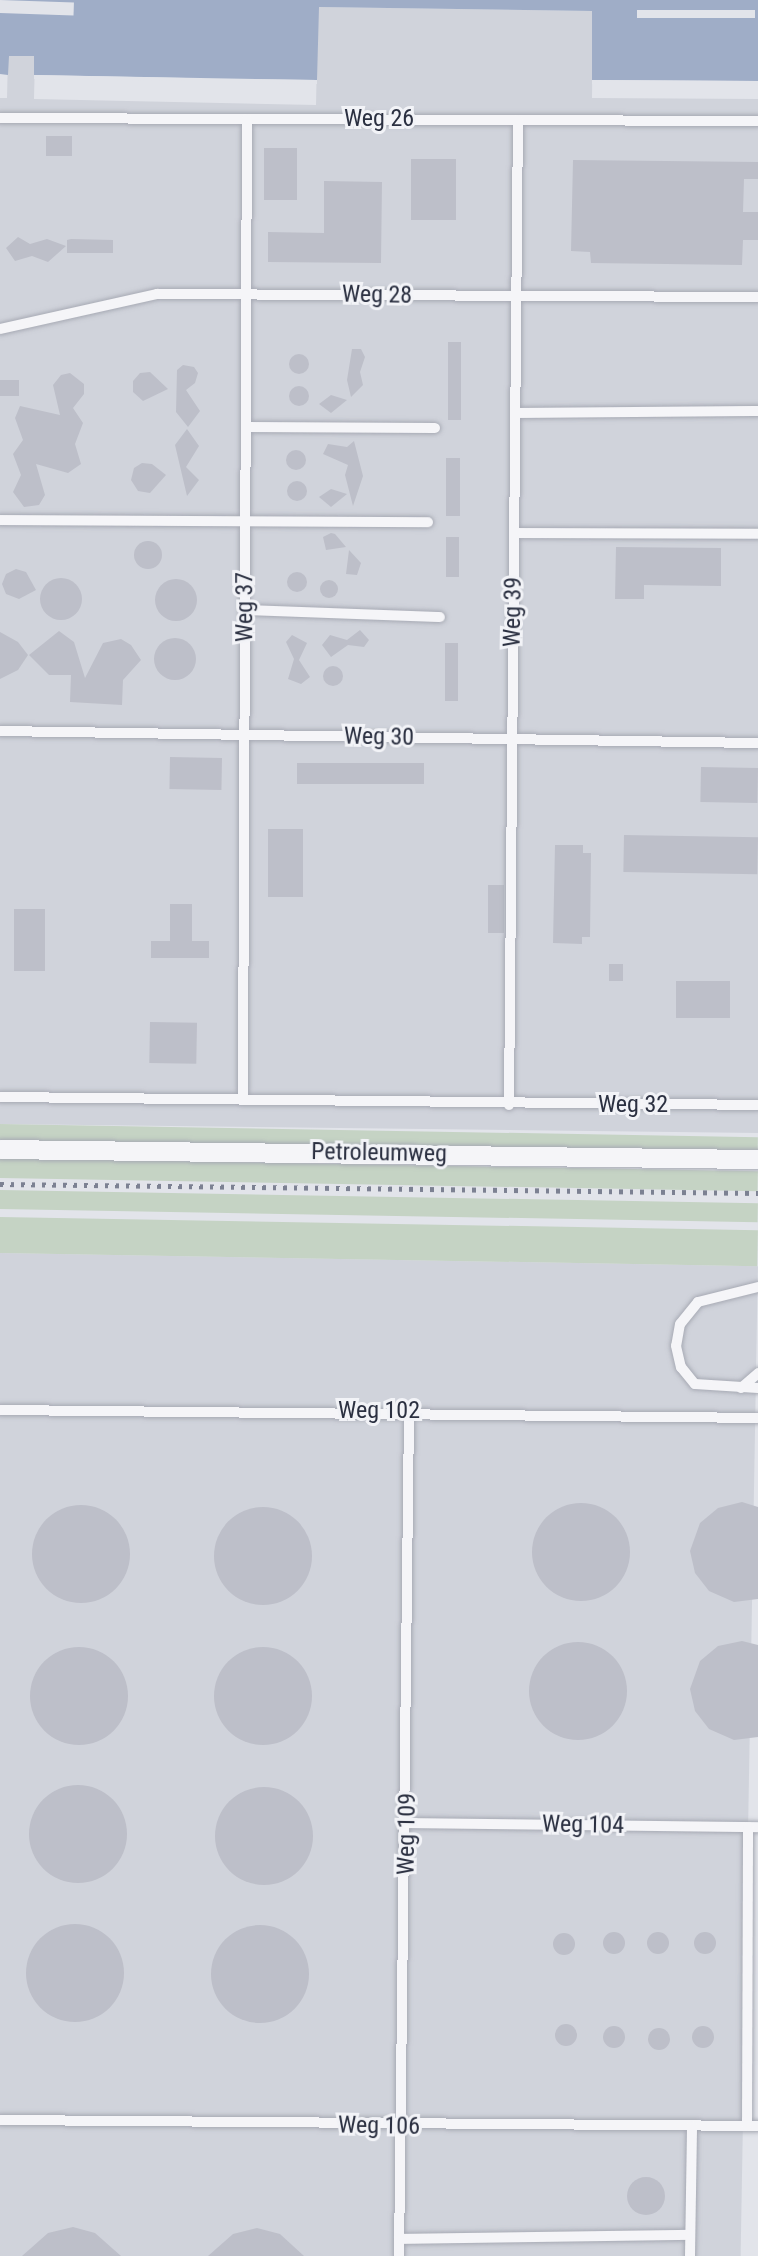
<!DOCTYPE html>
<style>
body{margin:0}
#map{position:relative;width:758px;height:2256px;overflow:hidden;background:#e2e4ea;font-family:"Roboto Condensed",sans-serif}
div>[style]{position:absolute}
[style*='--x']{left:calc(var(--x)*1px);top:calc(var(--y)*1px);width:calc(var(--w)*1px);rotate:calc(var(--a)*1deg)}
.built>*{inset:0;background:#d0d3db;transform-origin:0 0}
.green>*{inset:0;background:#c5d3c4;transform-origin:0 0}
.water>*{inset:0;background:#9fadc7}
.pier>*{inset:0;background:#e2e4ea;transform-origin:0 0}
.building>*{inset:0;background:#bdbfc9;transform-origin:0 0}
.round{border-radius:50%}
.roads{filter:drop-shadow(0 0 2px #a7aab4) drop-shadow(0 0 2px #a7aab4)}
.service>*{height:10px;margin:-5px;padding:0 5px;transform-origin:5px;border-radius:5px;background:#f5f5f8}
.minor>*{height:19px;margin:-9.5px;padding:0 9.5px;transform-origin:9.5px;border-radius:9.5px;background:#f5f5f8}
.rail>*{height:5px;margin-top:-2.5px;transform-origin:0;background:repeating-linear-gradient(90deg,#7c8192 0 3.5px,transparent 0 10.5px)}
span{translate:-50% -50%;white-space:nowrap;text-align:center;line-height:1.15;-webkit-text-stroke:6px #f2f3f7;paint-order:stroke}
.street-label{font-size:24px;color:#2b3041}
</style>
<div id="map">
<div class="built">
<div style="clip-path:polygon(318px 7px,593px 11px,592px 98px,758px 99px,758px 1133px,0 1124px,0 98px,7px 98px,8px 56px,35px 56px,34px 99px,316px 105px)"></div>
<div style="left:0;top:1253px;width:758px;height:1003px;rotate:1deg"></div>
</div>
<div class="green">
<div style="left:0;top:1124px;width:758px;height:17px;rotate:1deg"></div>
<div style="left:0;top:1158px;width:758px;height:20px;rotate:1deg"></div>
<div style="left:0;top:1190px;width:758px;height:19px;rotate:1deg"></div>
<div style="left:0;top:1217px;width:758px;height:36px;rotate:1deg"></div>
</div>
<div class="water">
<div style="clip-path:polygon(0 0,758px 0,758px 81px,592px 80px,592px 11px,319px 7px,317px 80px,34px 75px,34px 56px,9px 56px,8px 75px,0 74px)"></div>
</div>
<div class="pier">
<div style="left:0;top:0;width:74px;height:13px;rotate:2deg"></div>
<div style="left:637px;top:10px;width:118px;height:8px"></div>
<div style="clip-path:polygon(34px 75px,186px 78px,187px 81px,34px 79px)"></div>
<div style="clip-path:polygon(238px 79px,317px 80px,317px 84px,237px 82px)"></div>
<div style="clip-path:polygon(592px 80px,758px 81px,758px 84px,592px 84px)"></div>
</div>
<div class="building">
<div style="left:46px;top:136px;width:26px;height:20px"></div>
<div style="left:264px;top:148px;width:33px;height:52px"></div>
<div style="left:411px;top:159px;width:45px;height:61px"></div>
<div style="clip-path:polygon(573px 160px,758px 162px,758px 179px,744px 179px,743px 212px,758px 212px,758px 240px,743px 240px,742px 265px,591px 263px,590px 252px,571px 251px)"></div>
<div style="clip-path:polygon(324px 181px,382px 182px,381px 263px,268px 262px,268px 232px,324px 233px)"></div>
<div style="clip-path:polygon(18px 237px,30px 244px,47px 239px,66px 246px,48px 262px,32px 256px,15px 261px,6px 248px)"></div>
<div style="clip-path:polygon(71px 239px,113px 240px,113px 253px,67px 253px,67px 240px)"></div>
<div style="left:448px;top:342px;width:13px;height:78px"></div>
<div style="clip-path:polygon(352px 349px,361px 349px,365px 357px,360px 372px,363px 385px,351px 397px,347px 380px)"></div>
<div class="round" style="left:289px;top:354px;width:20px;height:20px"></div>
<div style="clip-path:polygon(183px 365px,194px 367px,198px 373px,195px 383px,186px 390px,200px 411px,188px 427px,176px 412px,177px 370px)"></div>
<div style="clip-path:polygon(150px 372px,168px 389px,143px 401px,133px 392px,133px 381px,140px 373px)"></div>
<div style="clip-path:polygon(70px 373px,84px 384px,84px 394px,73px 408px,83px 423px,75px 444px,81px 464px,68px 473px,36px 464px,45px 495px,39px 505px,24px 507px,13px 492px,21px 475px,13px 454px,23px 440px,15px 418px,20px 406px,60px 415px,53px 385px,61px 375px)"></div>
<div style="left:0;top:380px;width:19px;height:16px"></div>
<div class="round" style="left:289px;top:386px;width:20px;height:20px"></div>
<div style="clip-path:polygon(331px 395px,347px 400px,331px 413px,319px 404px)"></div>
<div style="clip-path:polygon(187px 429px,199px 446px,186px 467px,199px 480px,187px 496px,175px 445px)"></div>
<div style="clip-path:polygon(354px 441px,363px 476px,353px 506px,345px 475px,348px 465px,323px 454px,328px 444px,347px 447px)"></div>
<div class="round" style="left:286px;top:450px;width:20px;height:20px"></div>
<div style="left:446px;top:458px;width:14px;height:58px"></div>
<div style="clip-path:polygon(142px 463px,152px 464px,166px 475px,150px 493px,138px 491px,131px 480px,134px 468px)"></div>
<div class="round" style="left:287px;top:481px;width:20px;height:20px"></div>
<div style="clip-path:polygon(331px 489px,347px 494px,331px 507px,319px 497px)"></div>
<div style="clip-path:polygon(331px 533px,335px 534px,346px 547px,326px 550px,323px 537px)"></div>
<div style="left:446px;top:537px;width:13px;height:40px"></div>
<div class="round" style="left:134px;top:541px;width:28px;height:28px"></div>
<div style="clip-path:polygon(616px 547px,721px 548px,721px 586px,644px 585px,644px 599px,615px 599px)"></div>
<div style="clip-path:polygon(349px 550px,361px 563px,357px 575px,346px 574px)"></div>
<div style="clip-path:polygon(16px 569px,26px 572px,36px 590px,19px 599px,6px 594px,2px 584px,6px 574px)"></div>
<div class="round" style="left:287px;top:572px;width:20px;height:20px"></div>
<div class="round" style="left:40px;top:578px;width:42px;height:42px"></div>
<div class="round" style="left:155px;top:579px;width:42px;height:42px"></div>
<div class="round" style="left:320px;top:580px;width:18px;height:18px"></div>
<div style="clip-path:polygon(360px 630px,369px 640px,364px 647px,348px 645px,331px 657px,322px 645px,330px 635px,347px 640px)"></div>
<div style="clip-path:polygon(59px 631px,74px 642px,85px 678px,103px 643px,121px 639px,131px 645px,141px 660px,123px 680px,122px 705px,70px 702px,71px 675px,49px 675px,29px 655px)"></div>
<div style="clip-path:polygon(0 632px,18px 642px,28px 655px,18px 670px,0 679px)"></div>
<div style="clip-path:polygon(292px 635px,307px 643px,299px 660px,310px 677px,301px 684px,288px 679px,294px 659px,286px 642px)"></div>
<div class="round" style="left:154px;top:638px;width:42px;height:42px"></div>
<div style="left:445px;top:643px;width:13px;height:58px"></div>
<div class="round" style="left:323px;top:666px;width:20px;height:20px"></div>
<div style="left:170px;top:757px;width:52px;height:32px;rotate:1deg"></div>
<div style="left:297px;top:763px;width:127px;height:21px"></div>
<div style="left:701px;top:767px;width:57px;height:35px;rotate:1deg"></div>
<div style="left:268px;top:829px;width:35px;height:68px"></div>
<div style="left:624px;top:835px;width:134px;height:37px;rotate:1deg"></div>
<div style="clip-path:polygon(555px 845px,583px 845px,583px 853px,591px 853px,590px 937px,582px 937px,582px 944px,553px 943px)"></div>
<div style="left:488px;top:885px;width:16px;height:48px"></div>
<div style="clip-path:polygon(170px 904px,192px 904px,192px 941px,209px 941px,209px 958px,151px 958px,151px 941px,170px 941px)"></div>
<div style="left:14px;top:909px;width:31px;height:62px"></div>
<div style="left:623px;top:964px;width:17px;height:14px;rotate:90deg"></div>
<div style="left:730px;top:981px;width:37px;height:54px;rotate:90deg"></div>
<div style="left:150px;top:1022px;width:47px;height:41px;rotate:1deg"></div>
<div style="clip-path:polygon(742px 1502px,758px 1507px,758px 1599px,734px 1602px,709px 1591px,695px 1573px,690px 1551px,700px 1523px,718px 1508px)"></div>
<div class="round" style="left:532px;top:1503px;width:98px;height:98px"></div>
<div class="round" style="left:32px;top:1505px;width:98px;height:98px"></div>
<div class="round" style="left:214px;top:1507px;width:98px;height:98px"></div>
<div style="clip-path:polygon(742px 1641px,758px 1645px,758px 1737px,734px 1740px,709px 1729px,695px 1711px,690px 1689px,700px 1661px,718px 1646px)"></div>
<div class="round" style="left:529px;top:1642px;width:98px;height:98px"></div>
<div class="round" style="left:214px;top:1647px;width:98px;height:98px"></div>
<div class="round" style="left:30px;top:1647px;width:98px;height:98px"></div>
<div class="round" style="left:29px;top:1785px;width:98px;height:98px"></div>
<div class="round" style="left:215px;top:1787px;width:98px;height:98px"></div>
<div class="round" style="left:26px;top:1924px;width:98px;height:98px"></div>
<div class="round" style="left:211px;top:1925px;width:98px;height:98px"></div>
<div class="round" style="left:603px;top:1932px;width:22px;height:22px"></div>
<div class="round" style="left:694px;top:1932px;width:22px;height:22px"></div>
<div class="round" style="left:647px;top:1932px;width:22px;height:22px"></div>
<div class="round" style="left:553px;top:1933px;width:22px;height:22px"></div>
<div class="round" style="left:555px;top:2024px;width:22px;height:22px"></div>
<div class="round" style="left:692px;top:2026px;width:22px;height:22px"></div>
<div class="round" style="left:603px;top:2026px;width:22px;height:22px"></div>
<div class="round" style="left:648px;top:2028px;width:22px;height:22px"></div>
<div class="round" style="left:627px;top:2177px;width:38px;height:38px"></div>
<div style="clip-path:polygon(73px 2227px,95px 2233px,121px 2256px,22px 2256px,48px 2233px)"></div>
<div style="clip-path:polygon(257px 2228px,280px 2234px,304px 2256px,208px 2256px,233px 2234px)"></div>
</div>
<div class="roads">
<div class="service">
<div style="--x:0;--y:118;--w:758;--a:0.23"></div>
<div style="--x:0;--y:329;--w:161;--a:-12.6"></div>
<div style="--x:157;--y:294;--w:601;--a:0.29"></div>
<div style="--x:515;--y:413;--w:243;--a:-0.5"></div>
<div style="--x:246;--y:427;--w:189;--a:0.3"></div>
<div style="--x:0;--y:520;--w:428;--a:0.3"></div>
<div style="--x:514;--y:533;--w:244;--a:0.2"></div>
<div style="--x:245;--y:610;--w:195;--a:2.1"></div>
<div style="--x:0;--y:731;--w:758;--a:0.91"></div>
<div style="--x:243;--y:1096;--w:977;--a:-89.77"></div>
<div style="--x:0;--y:1097;--w:758;--a:0.6"></div>
<div style="--x:509;--y:1105;--w:985;--a:-89.48"></div>
<div style="--x:758;--y:1287;--w:62;--a:166"></div>
<div style="--x:698;--y:1302;--w:28;--a:129"></div>
<div style="--x:680;--y:1324;--w:22;--a:100"></div>
<div style="--x:676;--y:1346;--w:22;--a:77"></div>
<div style="--x:681;--y:1367;--w:22;--a:51"></div>
<div style="--x:695;--y:1384;--w:63;--a:3.6"></div>
<div style="--x:741;--y:1388;--w:23;--a:-41"></div>
<div style="--x:0;--y:1410;--w:758;--a:0.6"></div>
<div style="--x:408;--y:1823;--w:350;--a:0.7"></div>
<div style="--x:0;--y:2120;--w:758;--a:0.45"></div>
<div style="--x:747;--y:2126;--w:299;--a:-89.8"></div>
<div style="--x:399;--y:2239;--w:291;--a:-0.8"></div>
<div style="--x:399;--y:2256;--w:845;--a:-89.32"></div>
<div style="--x:690;--y:2256;--w:130;--a:-89.1"></div>
</div>
<div class="minor">
<div style="--x:0;--y:1149;--w:758;--a:0.76"></div>
</div>
</div>
<div class="rail">
<div style="--x:0;--y:1184;--w:758;--a:0.68"></div>
</div>
<div class="street-label">
<span style="left:379px;top:119px">Weg 26</span>
<span style="left:377px;top:295px;rotate:1deg">Weg 28</span>
<span style="left:245px;top:607px;rotate:-90deg">Weg 37</span>
<span style="left:513px;top:612px;rotate:-89deg">Weg 39</span>
<span style="left:379px;top:737px;rotate:1deg">Weg 30</span>
<span style="left:633px;top:1105px">Weg 32</span>
<span style="left:379px;top:1153px;rotate:1deg">Petroleumweg</span>
<span style="left:379px;top:1411px">Weg 102</span>
<span style="left:583px;top:1825px;rotate:1deg">Weg 104</span>
<span style="left:407px;top:1834px;rotate:-89deg">Weg 109</span>
<span style="left:379px;top:2126px;rotate:1deg">Weg 106</span>
</div>
</div>
